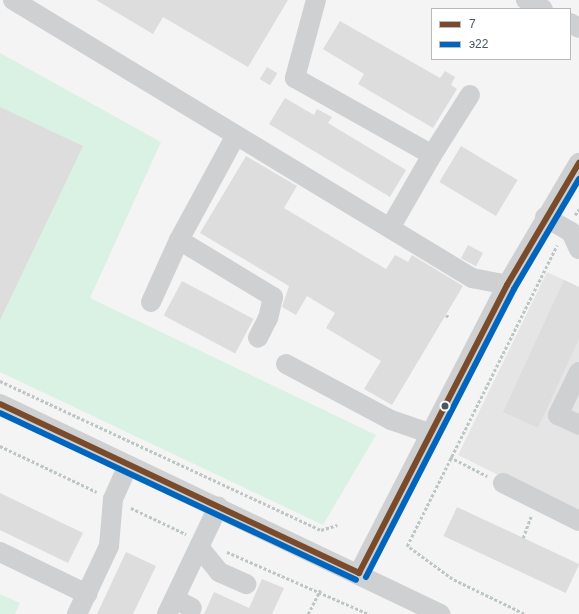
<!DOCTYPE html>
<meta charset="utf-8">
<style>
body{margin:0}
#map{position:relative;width:579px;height:614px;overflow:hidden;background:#f4f4f4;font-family:Arial,sans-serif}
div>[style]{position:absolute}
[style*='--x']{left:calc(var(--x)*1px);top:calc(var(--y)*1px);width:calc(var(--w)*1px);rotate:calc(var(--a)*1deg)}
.education>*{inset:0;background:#e6e5e6}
.green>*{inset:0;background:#d9f2e3}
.building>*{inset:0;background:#ddddde;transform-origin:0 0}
.path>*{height:2.5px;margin-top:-1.25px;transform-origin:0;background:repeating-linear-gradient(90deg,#bcc7c4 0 3px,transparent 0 5px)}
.minor>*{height:20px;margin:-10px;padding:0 10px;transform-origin:10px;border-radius:10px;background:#ced0d2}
.bus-1>*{height:6px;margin:-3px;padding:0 3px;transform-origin:3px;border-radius:3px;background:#7a4b2a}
.bus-2>*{height:6px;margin:-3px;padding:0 3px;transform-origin:3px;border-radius:3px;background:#0065bd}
.dots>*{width:11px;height:11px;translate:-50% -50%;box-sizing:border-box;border:2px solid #fff;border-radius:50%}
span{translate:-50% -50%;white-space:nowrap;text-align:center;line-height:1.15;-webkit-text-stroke:4px #fff;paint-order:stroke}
.legend{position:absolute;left:431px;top:8px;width:140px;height:52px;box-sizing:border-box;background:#fff;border:1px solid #b7bbc0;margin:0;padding:5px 7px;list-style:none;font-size:12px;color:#4a5661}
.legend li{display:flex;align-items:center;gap:8px;height:20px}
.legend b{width:20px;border:1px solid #b7bbc0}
</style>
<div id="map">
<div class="education">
<div style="clip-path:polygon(547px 272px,579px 287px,579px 515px,458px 455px)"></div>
</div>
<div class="green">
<div style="clip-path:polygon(0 53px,161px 142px,90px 298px,376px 435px,323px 525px,0 372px)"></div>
<div style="clip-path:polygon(0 594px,20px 603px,15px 614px,0 614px)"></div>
</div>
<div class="building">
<div style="clip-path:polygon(96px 0,288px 0,248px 67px,163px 17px,153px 34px)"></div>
<div style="clip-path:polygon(340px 21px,440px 78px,445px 71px,455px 77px,451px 85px,457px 89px,433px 128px,358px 84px,364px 74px,323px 49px)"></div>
<div style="left:267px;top:67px;width:12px;height:14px;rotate:31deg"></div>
<div style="clip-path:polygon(285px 98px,314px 115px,317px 109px,332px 117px,328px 123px,406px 170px,390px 197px,269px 124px)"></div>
<div style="clip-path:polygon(0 107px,83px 146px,0 320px)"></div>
<div style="left:461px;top:146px;width:66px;height:42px;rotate:31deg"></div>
<div style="clip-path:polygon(246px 156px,297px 186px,284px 208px,386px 269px,395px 255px,408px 262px,412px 255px,463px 286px,392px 405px,364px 389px,381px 361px,326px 328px,335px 313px,307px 296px,296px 315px,282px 307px,289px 286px,200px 233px)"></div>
<div style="left:468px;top:245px;width:17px;height:15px;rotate:28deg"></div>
<div style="clip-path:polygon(564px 280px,579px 287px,579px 339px,538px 428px,503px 412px)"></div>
<div style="left:182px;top:281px;width:81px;height:39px;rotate:28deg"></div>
<div style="clip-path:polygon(0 493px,83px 533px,68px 563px,0 530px)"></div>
<div style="left:457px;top:507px;width:135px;height:32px;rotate:25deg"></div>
<div style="clip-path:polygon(126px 552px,156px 566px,133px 614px,97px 614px)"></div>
<div style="clip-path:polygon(262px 579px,284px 588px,272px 614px,204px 614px,214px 592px,249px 608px)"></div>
</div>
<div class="path">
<div style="--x:575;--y:215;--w:7;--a:-56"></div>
<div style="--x:446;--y:315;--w:4;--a:34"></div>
<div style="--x:0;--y:381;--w:354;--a:24.9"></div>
<div style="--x:321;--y:530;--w:17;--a:-17"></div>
<div style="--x:0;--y:446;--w:107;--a:25.4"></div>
<div style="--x:450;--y:457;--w:42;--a:27.2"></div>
<div style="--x:131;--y:508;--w:61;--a:25.3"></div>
<div style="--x:523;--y:538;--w:23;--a:-70"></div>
<div style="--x:227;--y:552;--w:155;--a:23.6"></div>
<div style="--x:308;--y:614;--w:27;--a:-63"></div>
<div style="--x:524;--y:614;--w:80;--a:-154.1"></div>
<div style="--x:452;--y:579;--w:56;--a:-143.7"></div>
<div style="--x:407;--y:546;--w:336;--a:-63.5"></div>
</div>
<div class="minor">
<div style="--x:13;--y:0;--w:537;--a:31.2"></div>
<div style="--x:472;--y:278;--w:36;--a:11"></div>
<div style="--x:316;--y:0;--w:81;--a:105.1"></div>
<div style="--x:295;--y:78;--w:157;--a:29.3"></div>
<div style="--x:432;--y:155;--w:84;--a:119.9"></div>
<div style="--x:526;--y:0;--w:19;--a:28"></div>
<div style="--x:570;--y:23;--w:10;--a:29"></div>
<div style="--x:432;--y:155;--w:71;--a:-57.7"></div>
<div style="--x:545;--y:217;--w:30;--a:30"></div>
<div style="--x:571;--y:232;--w:19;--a:65"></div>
<div style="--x:179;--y:240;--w:110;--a:31.2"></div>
<div style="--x:273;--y:297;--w:22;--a:103"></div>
<div style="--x:268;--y:318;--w:22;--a:117"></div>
<div style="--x:151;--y:302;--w:68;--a:-65.7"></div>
<div style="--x:179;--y:240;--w:119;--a:-61.5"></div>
<div style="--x:286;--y:364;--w:119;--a:28.1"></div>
<div style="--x:391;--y:420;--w:40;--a:18.9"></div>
<div style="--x:579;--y:372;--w:48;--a:116"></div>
<div style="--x:558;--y:415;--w:23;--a:25"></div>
<div style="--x:0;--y:404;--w:488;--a:25.5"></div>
<div style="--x:503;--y:483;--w:85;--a:26.6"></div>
<div style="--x:199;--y:547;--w:32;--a:51"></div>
<div style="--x:219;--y:572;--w:30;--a:24"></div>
<div style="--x:0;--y:552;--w:97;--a:25.8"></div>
<div style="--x:359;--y:573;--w:324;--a:-62.8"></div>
<div style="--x:507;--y:285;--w:142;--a:-59.5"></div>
<div style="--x:175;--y:599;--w:19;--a:28"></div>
<div style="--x:77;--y:614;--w:75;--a:-64.8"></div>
<div style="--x:109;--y:546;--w:47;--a:-85.1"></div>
<div style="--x:113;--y:499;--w:36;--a:-66"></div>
<div style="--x:167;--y:614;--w:119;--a:-64.5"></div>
</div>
<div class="bus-1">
<div style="--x:0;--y:404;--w:397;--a:25.2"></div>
<div style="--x:359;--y:573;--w:324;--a:-62.8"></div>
<div style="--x:507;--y:285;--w:142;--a:-59.5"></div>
</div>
<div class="bus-2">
<div style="--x:0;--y:413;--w:393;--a:25.1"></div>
<div style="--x:366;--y:577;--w:324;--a:-62.8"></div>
<div style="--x:514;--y:289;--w:128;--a:-59.4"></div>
</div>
<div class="dots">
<div style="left:445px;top:406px;background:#4a5661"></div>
</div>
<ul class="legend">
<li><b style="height:5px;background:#7a4b2a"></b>7</li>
<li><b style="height:5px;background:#0065bd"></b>э22</li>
</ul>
</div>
